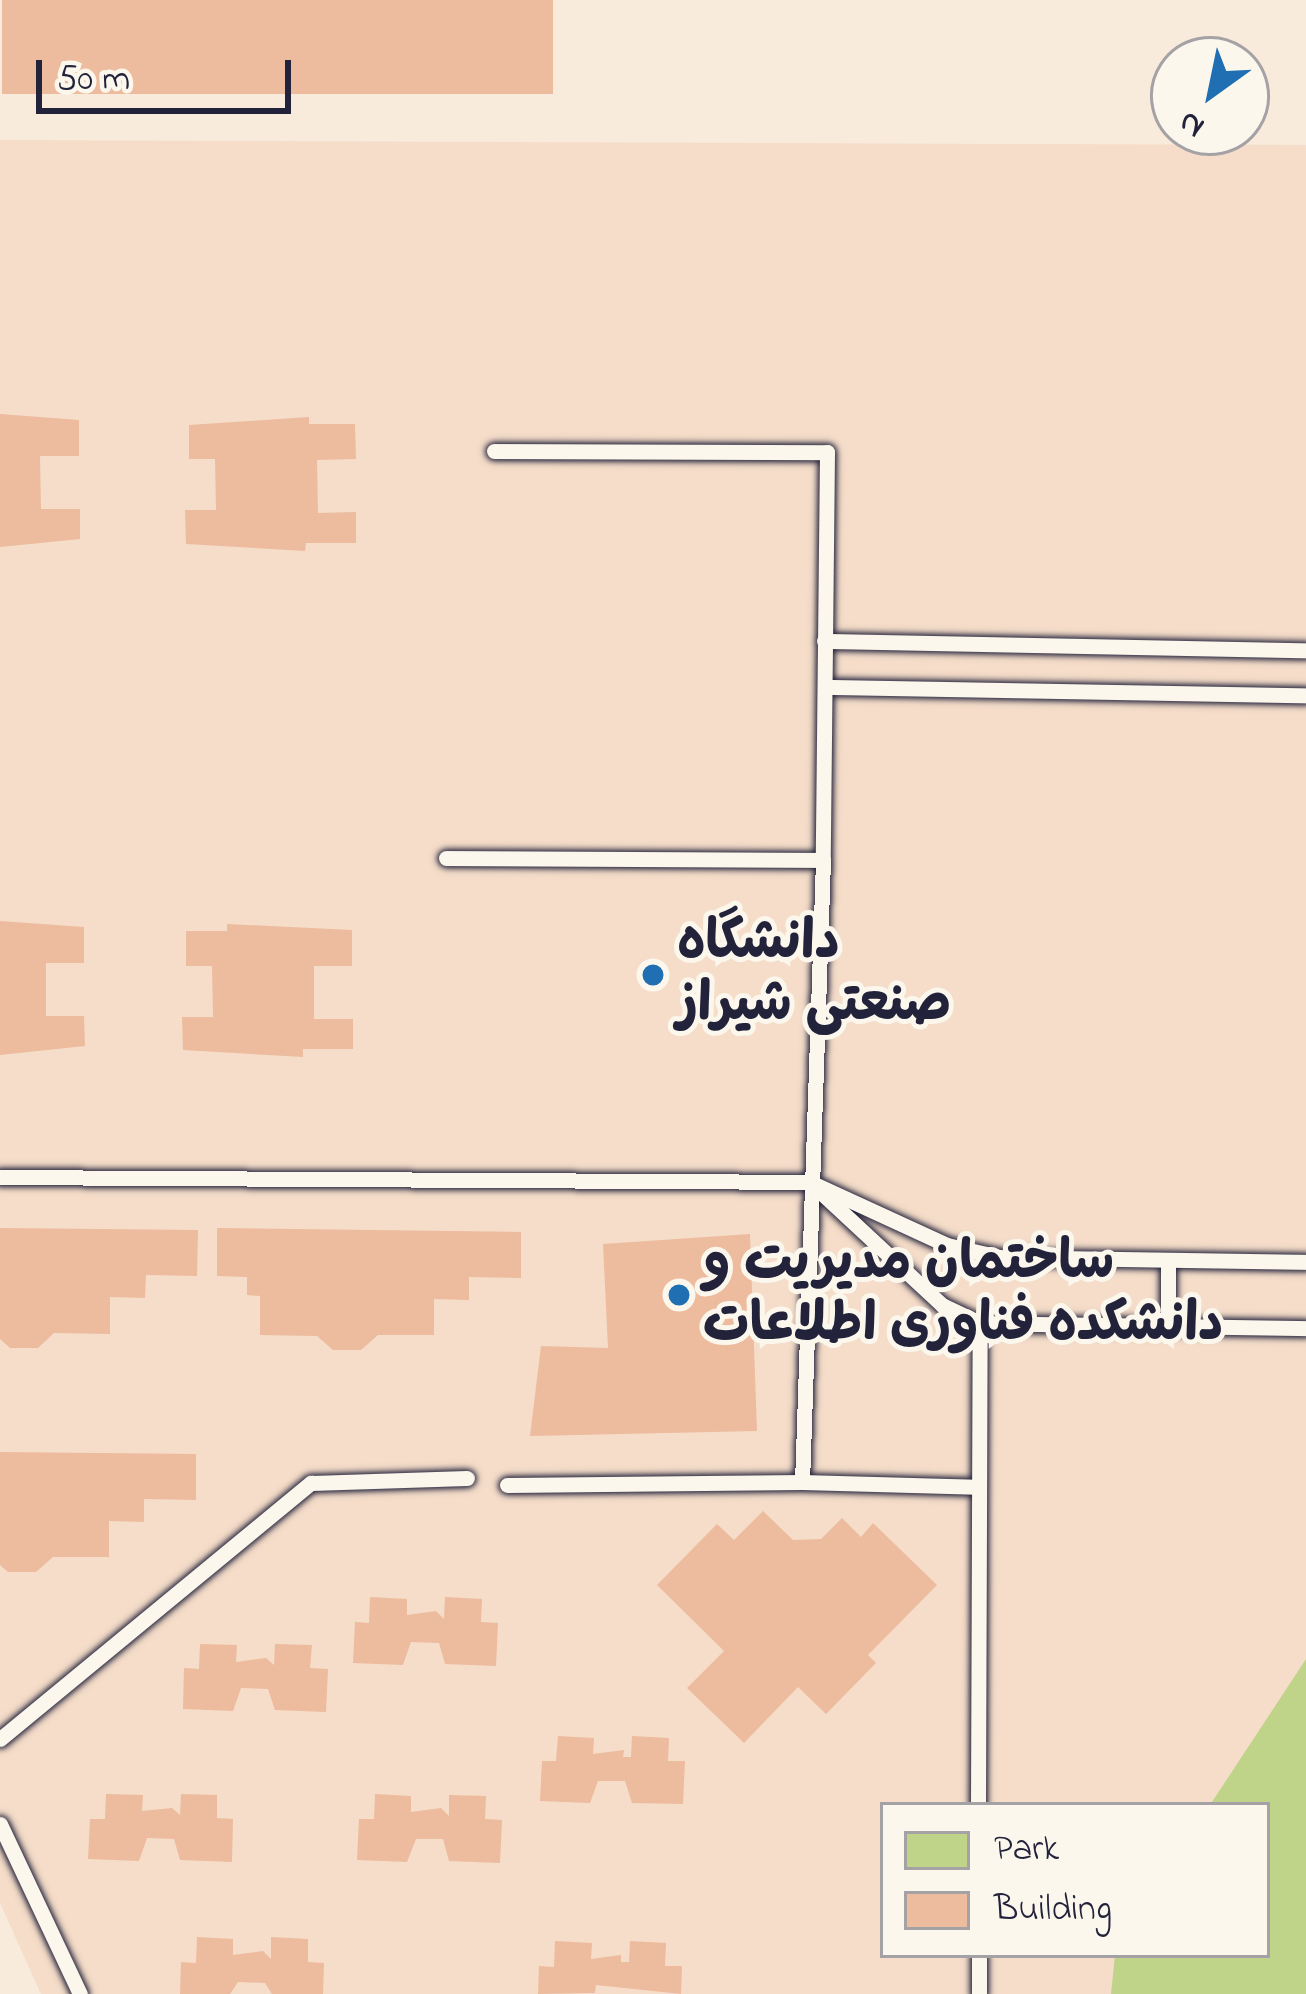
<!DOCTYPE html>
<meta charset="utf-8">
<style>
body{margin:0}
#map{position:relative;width:1306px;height:1994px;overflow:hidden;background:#f8ebdc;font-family:"Indie Flower","Playpen Sans Arabic",sans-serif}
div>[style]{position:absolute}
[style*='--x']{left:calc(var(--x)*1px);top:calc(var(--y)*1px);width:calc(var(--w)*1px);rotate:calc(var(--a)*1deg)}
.built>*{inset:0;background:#f5ddc9}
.green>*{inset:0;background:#c0d489}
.building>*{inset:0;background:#edbb9e;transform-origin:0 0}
.roads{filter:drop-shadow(0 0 3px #22223b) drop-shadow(0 0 3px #22223b)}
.lane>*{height:15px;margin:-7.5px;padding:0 7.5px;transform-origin:7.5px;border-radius:7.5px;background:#fbf7ec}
.dots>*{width:33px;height:33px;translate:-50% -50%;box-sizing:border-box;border:6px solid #fbf7ec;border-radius:50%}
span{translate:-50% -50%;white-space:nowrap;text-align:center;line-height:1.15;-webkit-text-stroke:10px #fbf7ec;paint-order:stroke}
.poi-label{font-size:54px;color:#22223b;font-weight:700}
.left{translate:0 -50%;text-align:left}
.legend{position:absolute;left:880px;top:1802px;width:390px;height:156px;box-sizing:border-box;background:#fbf7ec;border:3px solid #a4a2a5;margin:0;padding:15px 21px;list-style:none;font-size:36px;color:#22223b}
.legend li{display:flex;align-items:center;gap:24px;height:60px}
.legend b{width:60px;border:3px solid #a4a2a5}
.north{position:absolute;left:1150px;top:36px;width:120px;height:120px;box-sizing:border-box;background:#fbf7ec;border:3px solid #a4a2a5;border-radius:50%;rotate:213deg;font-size:33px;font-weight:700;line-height:48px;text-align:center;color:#22223b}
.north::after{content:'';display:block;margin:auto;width:42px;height:54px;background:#1f6fb2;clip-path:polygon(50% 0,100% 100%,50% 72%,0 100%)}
.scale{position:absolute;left:36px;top:60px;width:255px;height:54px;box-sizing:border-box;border:6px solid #22223b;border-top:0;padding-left:15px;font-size:36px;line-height:42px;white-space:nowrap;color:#22223b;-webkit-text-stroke:9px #fbf7ec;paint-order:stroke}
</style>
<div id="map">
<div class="built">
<div style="clip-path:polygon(evenodd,0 140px,1306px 145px,1306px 1994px,41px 1994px,0 1903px,0 140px,883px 1805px,1267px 1805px,1267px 1955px,883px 1955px,883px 1805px)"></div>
</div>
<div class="green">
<div style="clip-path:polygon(1306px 1659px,1306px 1994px,1111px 1994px,1115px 1955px,1267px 1955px,1267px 1805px,1210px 1805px)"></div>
</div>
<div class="building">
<div style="left:2px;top:0;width:551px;height:94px"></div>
<div style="clip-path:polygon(0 414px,79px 420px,79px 456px,40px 456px,41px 509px,80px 509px,80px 539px,0 547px)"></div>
<div style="clip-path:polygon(309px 417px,309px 424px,355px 424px,356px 459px,317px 460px,318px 513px,356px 512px,356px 543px,306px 543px,305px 551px,186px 544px,185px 510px,216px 510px,215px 459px,189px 459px,189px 425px)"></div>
<div style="clip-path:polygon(0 921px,84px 927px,84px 963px,46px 963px,46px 1016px,84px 1016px,85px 1046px,0 1055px)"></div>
<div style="clip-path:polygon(227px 924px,352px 930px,352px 966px,314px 966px,314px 1019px,353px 1019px,353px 1049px,303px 1049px,303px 1057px,183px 1050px,182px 1017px,213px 1017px,212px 966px,186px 966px,186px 931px,227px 931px)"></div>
<div style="clip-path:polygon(0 1228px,198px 1230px,197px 1276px,146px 1275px,145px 1298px,110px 1297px,110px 1334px,54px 1333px,38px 1348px,10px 1348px,0 1339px)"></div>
<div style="clip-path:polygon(217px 1228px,521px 1232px,521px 1278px,469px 1277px,469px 1300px,434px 1299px,434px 1335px,378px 1335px,361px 1350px,333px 1350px,317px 1336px,260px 1335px,260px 1296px,247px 1295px,247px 1277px,217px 1276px)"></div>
<div style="clip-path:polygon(750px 1234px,757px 1431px,530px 1436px,541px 1346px,608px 1348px,603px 1244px)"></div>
<div style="clip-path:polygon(0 1452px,196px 1454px,196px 1500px,144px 1499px,144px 1522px,109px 1521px,109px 1557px,53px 1557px,36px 1572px,8px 1572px,0 1565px)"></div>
<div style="clip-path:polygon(763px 1511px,793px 1540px,821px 1539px,842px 1518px,861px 1537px,873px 1523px,937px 1585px,868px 1655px,876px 1663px,826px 1714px,798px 1687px,744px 1743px,687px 1688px,724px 1651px,657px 1585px,717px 1524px,734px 1540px)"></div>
<div style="clip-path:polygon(370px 1597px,407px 1599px,407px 1615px,436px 1611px,444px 1619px,445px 1597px,482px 1599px,481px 1622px,498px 1623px,496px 1666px,445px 1664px,439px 1643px,411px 1642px,403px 1665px,353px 1663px,355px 1622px,369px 1623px)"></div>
<div style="clip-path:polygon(200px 1644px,237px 1645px,236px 1662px,266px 1658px,274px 1665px,275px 1644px,312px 1645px,310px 1668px,328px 1669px,326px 1712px,275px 1710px,268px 1689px,241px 1688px,233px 1711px,183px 1709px,184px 1668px,199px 1669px)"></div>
<div style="clip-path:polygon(558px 1736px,594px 1738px,593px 1754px,624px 1750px,623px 1757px,631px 1757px,632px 1736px,669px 1738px,668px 1761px,685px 1761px,683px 1804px,632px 1803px,625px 1781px,598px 1781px,590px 1803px,540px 1801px,542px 1761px,556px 1761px)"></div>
<div style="clip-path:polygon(106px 1794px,143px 1795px,142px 1811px,172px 1808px,180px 1815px,181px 1794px,217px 1795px,217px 1818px,233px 1819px,232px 1862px,180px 1860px,174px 1839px,147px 1838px,139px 1861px,88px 1859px,90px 1819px,105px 1819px)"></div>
<div style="clip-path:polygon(375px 1794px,411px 1796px,411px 1812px,441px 1808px,449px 1816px,449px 1795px,486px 1796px,485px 1819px,502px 1820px,500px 1863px,449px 1861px,443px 1839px,416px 1839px,407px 1862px,357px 1860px,359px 1819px,374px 1819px)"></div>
<div style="clip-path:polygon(197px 1937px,233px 1939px,233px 1955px,263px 1951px,271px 1959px,271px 1937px,308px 1939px,308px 1962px,324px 1963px,323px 1994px,272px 1994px,265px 1983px,238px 1982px,230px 1994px,180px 1994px,181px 1962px,196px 1963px)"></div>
<div style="clip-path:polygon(555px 1941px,592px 1943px,591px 1959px,621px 1955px,621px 1962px,629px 1962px,630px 1941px,666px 1943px,665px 1966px,682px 1966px,681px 1994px,596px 1985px,595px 1993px,538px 1994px,539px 1966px,554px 1967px)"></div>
</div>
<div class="roads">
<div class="lane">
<div style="--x:494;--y:451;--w:333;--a:0.2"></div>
<div style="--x:827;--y:452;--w:408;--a:90.6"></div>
<div style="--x:823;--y:860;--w:622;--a:91.93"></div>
<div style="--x:802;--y:1482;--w:174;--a:1.6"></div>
<div style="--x:824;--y:641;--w:482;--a:1.1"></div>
<div style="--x:826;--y:687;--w:480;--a:1"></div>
<div style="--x:446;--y:858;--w:377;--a:0.3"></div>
<div style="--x:0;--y:1177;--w:810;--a:0.35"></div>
<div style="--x:810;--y:1182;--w:151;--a:24.7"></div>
<div style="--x:947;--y:1245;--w:54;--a:12.8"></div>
<div style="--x:1000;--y:1257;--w:306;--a:0.9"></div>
<div style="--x:814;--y:1186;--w:175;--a:42.9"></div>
<div style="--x:942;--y:1305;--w:42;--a:25.3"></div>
<div style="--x:980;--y:1323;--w:326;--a:0.9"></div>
<div style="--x:1168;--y:1265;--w:58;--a:90"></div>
<div style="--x:507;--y:1485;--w:295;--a:-0.6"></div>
<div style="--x:0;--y:1739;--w:403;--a:-39.5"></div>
<div style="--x:311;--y:1483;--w:156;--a:-1.8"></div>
<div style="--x:978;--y:1805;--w:482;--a:-89.8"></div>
<div style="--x:0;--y:1824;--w:188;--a:64.8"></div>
<div style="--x:979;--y:1955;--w:39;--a:90"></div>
</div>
</div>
<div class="dots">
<div style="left:653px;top:975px;background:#1f6fb2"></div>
<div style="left:679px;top:1295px;background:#1f6fb2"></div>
</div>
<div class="poi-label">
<span class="left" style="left:677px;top:975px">دانشگاه<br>صنعتی شیراز</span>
<span class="left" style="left:703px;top:1295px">ساختمان مدیریت و<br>دانشکده فناوری اطلاعات</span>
</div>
<ul class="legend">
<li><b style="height:33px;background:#c0d489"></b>Park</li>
<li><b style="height:33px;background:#edbb9e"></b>Building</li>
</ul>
<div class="north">N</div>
<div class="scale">50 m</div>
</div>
